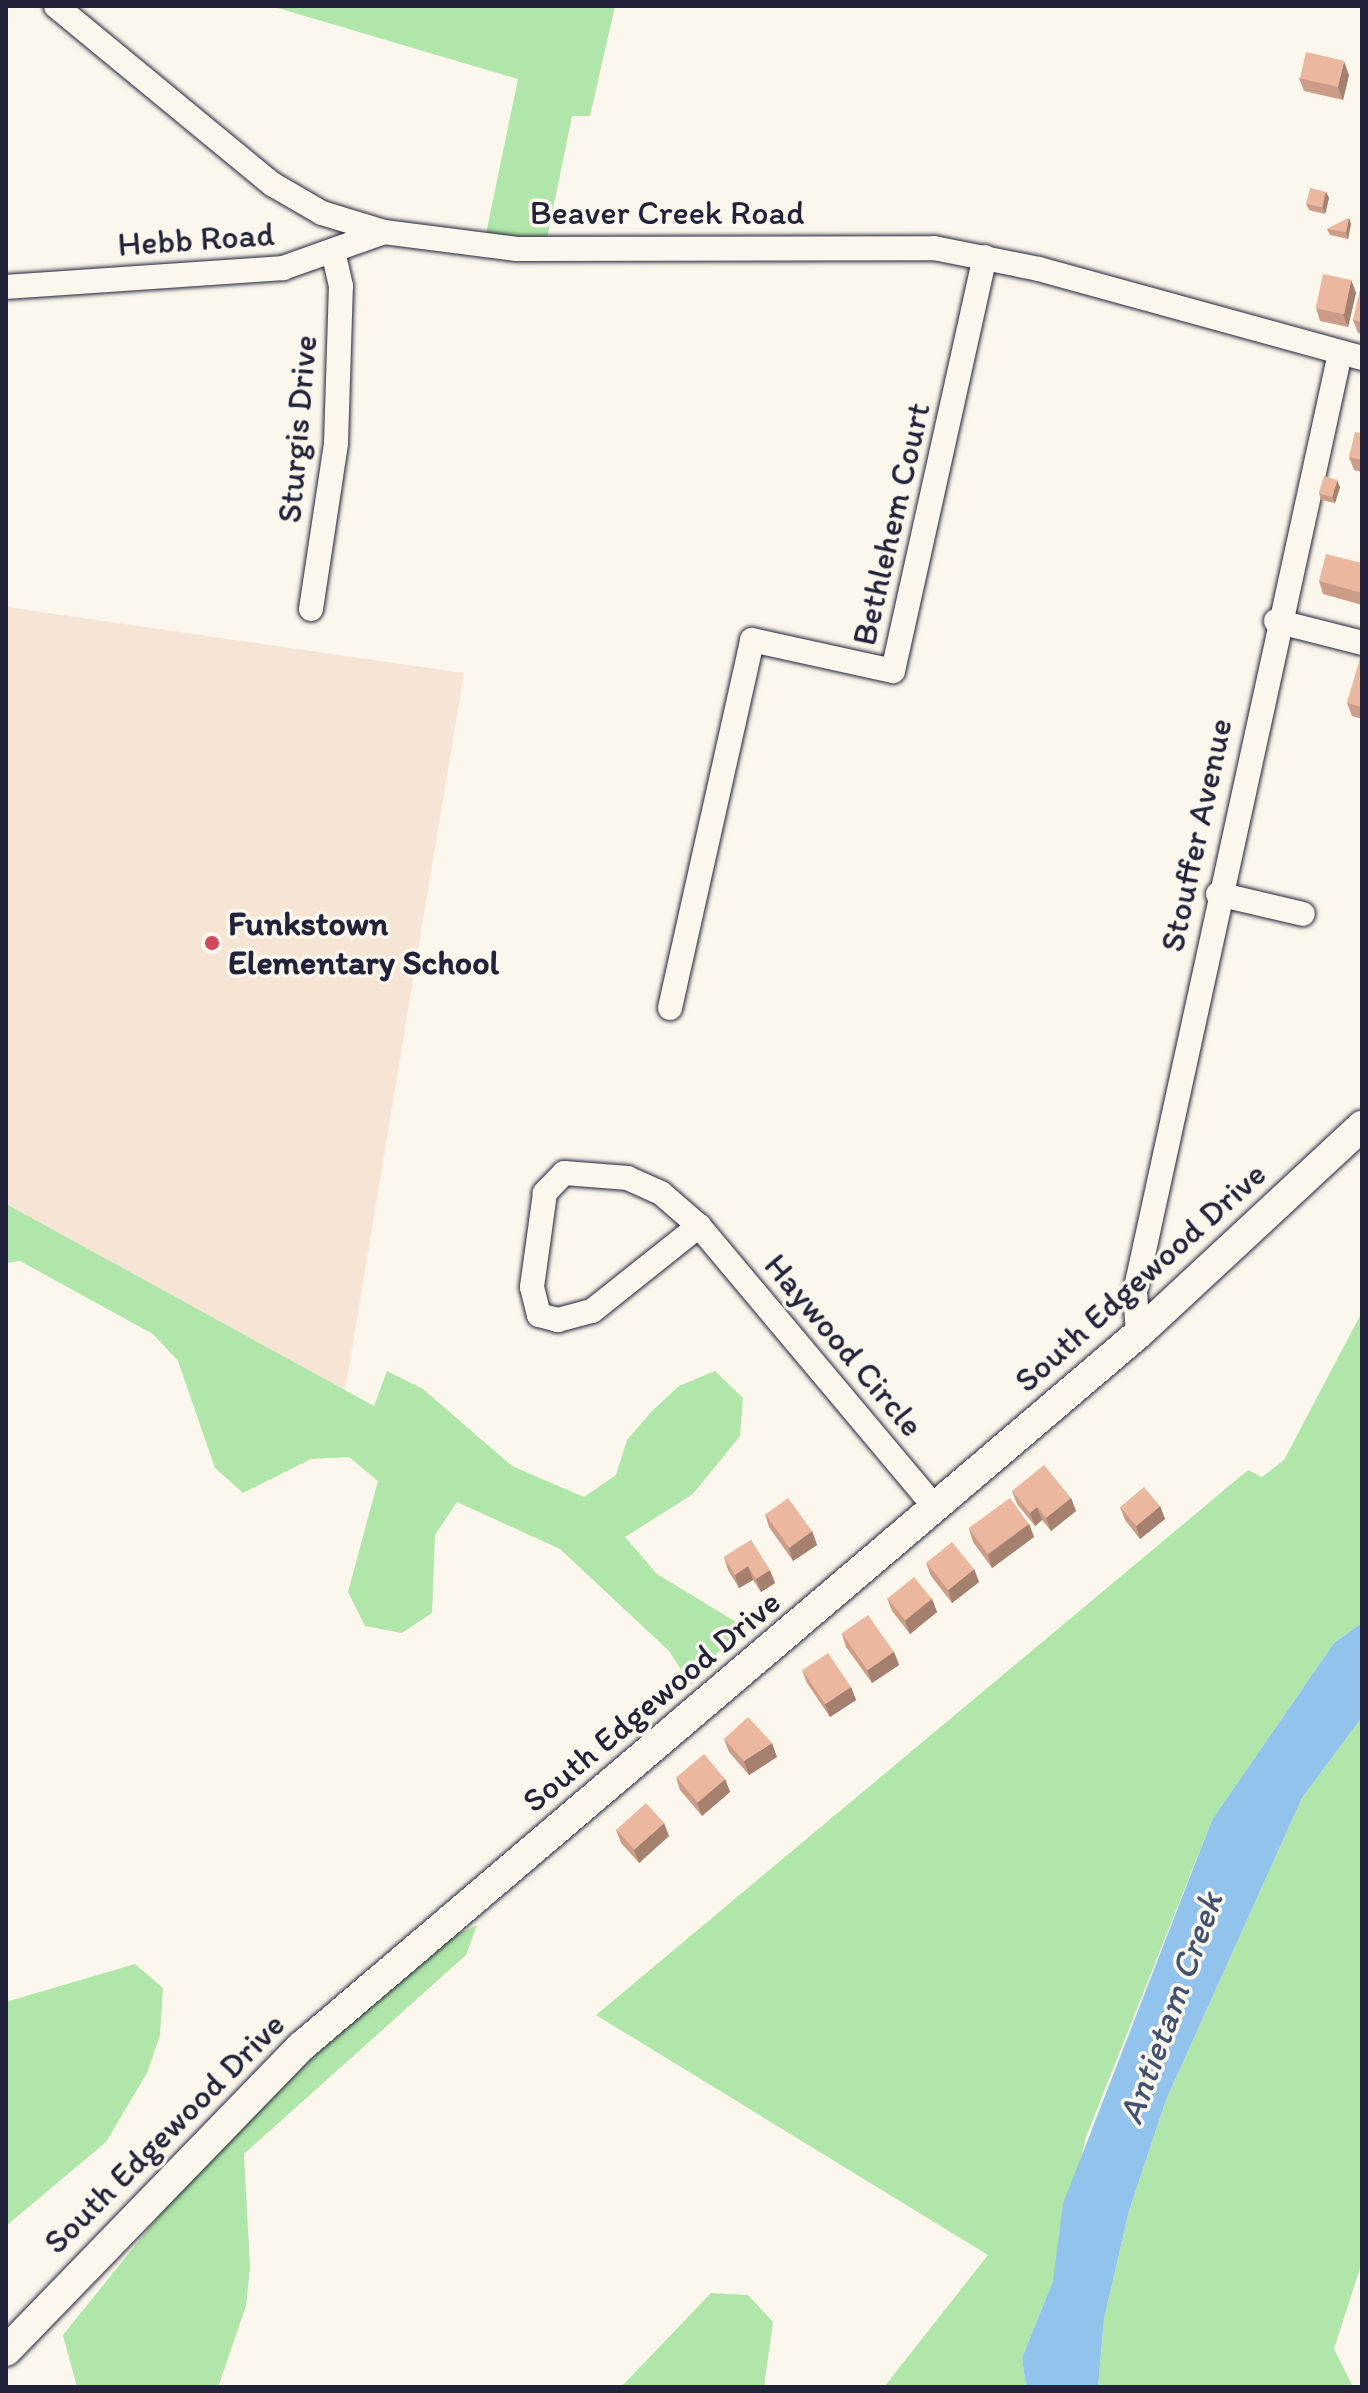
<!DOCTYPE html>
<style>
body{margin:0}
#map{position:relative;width:1368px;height:2393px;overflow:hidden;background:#fbf7ec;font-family:Itim,sans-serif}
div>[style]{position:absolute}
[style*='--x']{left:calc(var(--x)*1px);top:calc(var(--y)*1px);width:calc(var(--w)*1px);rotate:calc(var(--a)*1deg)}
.built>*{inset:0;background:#f6e4d5}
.green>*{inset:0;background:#b0e6a9}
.water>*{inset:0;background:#91c3ed}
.roads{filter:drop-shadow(0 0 2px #22223b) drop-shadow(0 0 2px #22223b)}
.minor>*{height:24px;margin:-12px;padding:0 12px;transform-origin:12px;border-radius:12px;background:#fbf7ec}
.major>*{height:30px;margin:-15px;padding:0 15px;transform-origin:15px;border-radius:15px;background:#fbf7ec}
.wall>*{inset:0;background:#cb9d89}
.shaded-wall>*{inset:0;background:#a5806f}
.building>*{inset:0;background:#ecb79f;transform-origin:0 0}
.dots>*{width:22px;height:22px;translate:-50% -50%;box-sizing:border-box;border:4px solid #fbf7ec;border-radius:50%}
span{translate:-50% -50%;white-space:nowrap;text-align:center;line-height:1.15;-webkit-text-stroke:7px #fbf7ec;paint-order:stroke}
.street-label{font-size:34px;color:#22223b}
.poi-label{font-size:34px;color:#22223b;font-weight:700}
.left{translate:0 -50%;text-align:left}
.water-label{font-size:36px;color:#435270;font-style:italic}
.frame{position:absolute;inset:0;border:8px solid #22223b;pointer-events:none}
</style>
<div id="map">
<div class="built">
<div style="clip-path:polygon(6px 607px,464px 673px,343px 1403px,6px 1214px)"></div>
</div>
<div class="green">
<div style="clip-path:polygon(271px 6px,615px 6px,590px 116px,572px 116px,547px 238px,486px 234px,518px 79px)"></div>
<div style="clip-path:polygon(6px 1204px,374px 1406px,387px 1371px,423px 1389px,512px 1466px,584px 1497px,616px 1475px,627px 1440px,652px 1411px,679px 1386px,715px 1371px,743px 1398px,740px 1436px,693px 1494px,625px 1537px,657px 1574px,741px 1625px,691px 1685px,669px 1651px,560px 1549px,457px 1502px,435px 1535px,432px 1613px,402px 1633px,365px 1626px,348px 1592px,378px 1481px,349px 1457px,311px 1459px,243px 1493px,215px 1468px,178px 1361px,153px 1334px,20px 1261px,6px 1263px)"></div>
<div style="clip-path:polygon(1362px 1312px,1362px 1623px,1334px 1643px,1212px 1820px,1086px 2137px,1053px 2281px,1022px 2358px,1026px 2387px,884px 2387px,988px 2255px,596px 2015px,1248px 1470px,1262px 1477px,1284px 1460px)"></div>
<div style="clip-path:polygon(1362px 1717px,1362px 2262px,1334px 2349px,1353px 2387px,1098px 2387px,1104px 2319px,1129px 2211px,1166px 2100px,1302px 1798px)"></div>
<div style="clip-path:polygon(477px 1925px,466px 1955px,244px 2154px,250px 2268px,246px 2306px,218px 2387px,77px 2387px,63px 2335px,184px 2185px,418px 1954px)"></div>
<div style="clip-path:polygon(135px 1964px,163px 1988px,160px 2035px,147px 2073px,106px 2142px,6px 2226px,6px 2002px)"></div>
<div style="clip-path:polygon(711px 2293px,748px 2295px,773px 2322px,764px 2387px,621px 2387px)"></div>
</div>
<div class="water">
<div style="clip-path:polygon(1362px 1623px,1362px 1717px,1302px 1798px,1166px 2100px,1129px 2211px,1104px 2319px,1098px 2387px,1026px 2387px,1022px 2358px,1053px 2281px,1063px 2204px,1212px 1820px,1334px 1643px)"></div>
</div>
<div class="roads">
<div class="minor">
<div style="--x:56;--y:6;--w:280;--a:39.5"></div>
<div style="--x:272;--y:184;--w:58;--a:30.1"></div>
<div style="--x:322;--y:213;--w:65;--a:17"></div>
<div style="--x:384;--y:232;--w:134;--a:7.3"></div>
<div style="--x:517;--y:249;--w:417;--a:-0.1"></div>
<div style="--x:934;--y:248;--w:107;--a:11.3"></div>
<div style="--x:1039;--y:269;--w:335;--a:15.4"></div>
<div style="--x:6;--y:287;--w:278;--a:-3.9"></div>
<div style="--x:283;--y:268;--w:107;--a:-19.6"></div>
<div style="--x:311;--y:609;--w:168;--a:-81.4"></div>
<div style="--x:336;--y:443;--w:157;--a:-88.2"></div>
<div style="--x:341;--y:286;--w:32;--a:-103"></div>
<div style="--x:1276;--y:621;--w:89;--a:14.3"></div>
<div style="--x:1218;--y:894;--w:87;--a:13.2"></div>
<div style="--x:670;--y:1008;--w:377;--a:-77.4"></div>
<div style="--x:752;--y:640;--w:144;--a:12.4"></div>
<div style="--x:893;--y:671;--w:424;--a:-77.5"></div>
<div style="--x:699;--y:1226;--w:50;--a:-139"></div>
<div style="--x:661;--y:1193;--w:36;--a:-156"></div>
<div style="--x:628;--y:1178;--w:64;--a:-175.5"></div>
<div style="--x:564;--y:1173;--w:28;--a:134"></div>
<div style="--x:545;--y:1193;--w:95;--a:97.9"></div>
<div style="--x:532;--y:1287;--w:29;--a:76"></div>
<div style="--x:539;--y:1315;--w:20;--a:15"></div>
<div style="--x:558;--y:1320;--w:35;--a:-15"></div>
<div style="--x:592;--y:1311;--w:137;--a:-38.5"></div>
<div style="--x:699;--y:1226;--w:368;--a:50"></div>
<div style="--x:1138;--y:1334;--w:42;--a:-94.1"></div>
<div style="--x:1135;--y:1292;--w:961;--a:-77.68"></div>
</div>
<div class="major">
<div style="--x:6;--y:2351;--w:425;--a:-45.9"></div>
<div style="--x:302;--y:2046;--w:1098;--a:-40.42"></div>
<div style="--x:1138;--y:1334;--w:306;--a:-42.9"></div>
</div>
</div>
<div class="wall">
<div style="clip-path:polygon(1349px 75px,1343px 100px,1304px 91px,1299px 78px)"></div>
<div style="clip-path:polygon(1326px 192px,1329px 198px,1325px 214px,1309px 210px,1306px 204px)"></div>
<div style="clip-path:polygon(1349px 218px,1351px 224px,1348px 239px,1330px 235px,1327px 229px)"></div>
<div style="clip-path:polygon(1351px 280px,1356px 293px,1348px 327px,1320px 321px,1316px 308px)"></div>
<div style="clip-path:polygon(1362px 291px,1362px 334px,1358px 333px,1353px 320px)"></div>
<div style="clip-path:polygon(1362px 433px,1362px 474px,1362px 472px,1354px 470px,1349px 457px)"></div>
<div style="clip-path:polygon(1340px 487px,1335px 503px,1321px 500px,1319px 493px)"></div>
<div style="clip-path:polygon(1362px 563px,1362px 605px,1323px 594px,1319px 581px)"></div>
<div style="clip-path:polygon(1362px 658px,1362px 719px,1352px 716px,1347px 703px)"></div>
<div style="clip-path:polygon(1012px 1491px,1071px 1498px,1076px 1511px,1051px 1531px,1042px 1520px,1035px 1526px,1017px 1504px)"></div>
<div style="clip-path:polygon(1160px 1506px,1165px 1519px,1140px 1539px,1125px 1520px,1120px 1507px)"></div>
<div style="clip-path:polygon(765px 1514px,812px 1531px,817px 1545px,793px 1561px,769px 1527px)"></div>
<div style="clip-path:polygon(1029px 1524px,1034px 1537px,992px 1568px,973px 1542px,969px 1529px)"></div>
<div style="clip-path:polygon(751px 1540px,775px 1583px,761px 1592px,753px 1580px,739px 1588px,728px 1570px,724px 1557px)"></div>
<div style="clip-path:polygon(926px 1563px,974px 1569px,979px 1582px,952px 1603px,931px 1576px)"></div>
<div style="clip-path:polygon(887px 1598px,932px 1599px,937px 1612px,910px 1634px,892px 1611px)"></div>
<div style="clip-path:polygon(842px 1634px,894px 1652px,899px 1665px,872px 1683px,846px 1647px)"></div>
<div style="clip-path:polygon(802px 1670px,851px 1687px,856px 1700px,830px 1717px,807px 1683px)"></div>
<div style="clip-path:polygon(724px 1739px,777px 1757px,749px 1775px,729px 1752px)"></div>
<div style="clip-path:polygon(676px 1777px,725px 1779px,730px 1792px,702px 1816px,680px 1790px)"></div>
<div style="clip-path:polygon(616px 1830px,669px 1836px,639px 1863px,621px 1843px)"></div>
</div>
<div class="shaded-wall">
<div style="clip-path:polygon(1344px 61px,1349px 75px,1343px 100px,1338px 87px)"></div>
<div style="clip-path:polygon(1326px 192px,1329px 198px,1325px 214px,1323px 208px)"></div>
<div style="clip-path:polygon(1349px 218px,1351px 224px,1348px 239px,1346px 232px)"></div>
<div style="clip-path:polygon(1351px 280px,1356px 293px,1348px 327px,1343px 314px)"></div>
<div style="clip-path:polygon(1337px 480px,1340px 487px,1335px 503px,1332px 497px)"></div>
<div style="clip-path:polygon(1071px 1498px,1076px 1511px,1051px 1531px,1046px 1518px)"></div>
<div style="clip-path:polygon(1160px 1506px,1165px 1519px,1140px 1539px,1136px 1526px)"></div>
<div style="clip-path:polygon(1037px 1507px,1042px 1520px,1035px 1526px,1030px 1513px)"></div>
<div style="clip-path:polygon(1029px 1524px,1034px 1537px,992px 1568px,988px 1555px)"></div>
<div style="clip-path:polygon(812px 1531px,817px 1545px,793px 1561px,789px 1548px)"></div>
<div style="clip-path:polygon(748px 1566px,753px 1580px,739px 1588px,735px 1575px)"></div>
<div style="clip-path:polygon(974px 1569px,979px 1582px,952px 1603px,948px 1590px)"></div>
<div style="clip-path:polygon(770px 1570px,775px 1583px,761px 1592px,756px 1579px)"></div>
<div style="clip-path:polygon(932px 1599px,937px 1612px,910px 1634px,905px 1621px)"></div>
<div style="clip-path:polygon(894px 1652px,899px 1665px,872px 1683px,867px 1670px)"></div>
<div style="clip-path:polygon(851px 1687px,856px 1700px,830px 1717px,825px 1704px)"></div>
<div style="clip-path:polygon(772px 1743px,777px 1757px,749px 1775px,744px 1761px)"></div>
<div style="clip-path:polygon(725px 1779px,730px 1792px,702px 1816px,697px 1803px)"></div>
<div style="clip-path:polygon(664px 1823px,669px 1836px,639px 1863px,634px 1850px)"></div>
</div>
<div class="building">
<div style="left:1306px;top:52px;width:39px;height:27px;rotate:13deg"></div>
<div style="left:1310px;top:188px;width:16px;height:16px;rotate:14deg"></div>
<div style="clip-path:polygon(1349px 218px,1346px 232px,1327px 229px)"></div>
<div style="left:1323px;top:274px;width:29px;height:35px;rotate:12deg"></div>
<div style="clip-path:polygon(1360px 290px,1362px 291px,1362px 322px,1353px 320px)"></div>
<div style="clip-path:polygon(1355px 432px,1362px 433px,1362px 460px,1349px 457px)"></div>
<div style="left:1324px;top:476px;width:14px;height:18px;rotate:17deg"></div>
<div style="clip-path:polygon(1326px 554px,1362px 563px,1362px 593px,1319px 581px)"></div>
<div style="clip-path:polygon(1360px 658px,1362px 658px,1362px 707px,1347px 703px)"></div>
<div style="clip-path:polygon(1044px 1465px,1071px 1498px,1046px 1518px,1037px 1507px,1030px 1513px,1012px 1491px)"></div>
<div style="left:1144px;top:1487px;width:25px;height:31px;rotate:50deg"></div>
<div style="left:788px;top:1498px;width:41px;height:28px;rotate:54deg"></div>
<div style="left:1010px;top:1498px;width:32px;height:51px;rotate:54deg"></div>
<div style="clip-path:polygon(751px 1540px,770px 1570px,756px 1579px,748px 1566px,735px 1575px,724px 1557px)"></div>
<div style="left:952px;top:1542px;width:35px;height:33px;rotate:51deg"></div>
<div style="left:914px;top:1577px;width:28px;height:34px;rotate:51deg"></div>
<div style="left:868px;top:1615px;width:45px;height:32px;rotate:55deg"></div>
<div style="left:828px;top:1653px;width:41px;height:31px;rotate:56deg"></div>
<div style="clip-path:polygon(748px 1717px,772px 1743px,744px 1761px,724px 1739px)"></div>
<div style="left:704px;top:1754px;width:33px;height:36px;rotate:50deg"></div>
<div style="left:646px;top:1803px;width:27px;height:40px;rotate:48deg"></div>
</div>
<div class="dots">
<div style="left:212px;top:943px;background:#d1495b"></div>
</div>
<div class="street-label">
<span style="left:667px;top:213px">Beaver Creek Road</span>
<span style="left:196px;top:239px;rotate:-4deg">Hebb Road</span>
<span style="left:297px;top:429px;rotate:-85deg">Sturgis Drive</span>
<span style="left:891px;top:524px;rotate:-77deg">Bethlehem Court</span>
<span style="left:1196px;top:835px;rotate:-78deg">Stouffer Avenue</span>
<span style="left:1140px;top:1277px;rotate:-42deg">South Edgewood Drive</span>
<span style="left:844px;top:1345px;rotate:50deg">Haywood Circle</span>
<span style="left:651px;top:1701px;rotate:-40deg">South Edgewood Drive</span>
<span style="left:164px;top:2133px;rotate:-45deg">South Edgewood Drive</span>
</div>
<div class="poi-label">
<span class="left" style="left:228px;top:943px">Funkstown<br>Elementary School</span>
</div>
<div class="water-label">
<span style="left:1170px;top:2008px;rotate:-70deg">Antietam Creek</span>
</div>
<div class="frame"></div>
</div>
